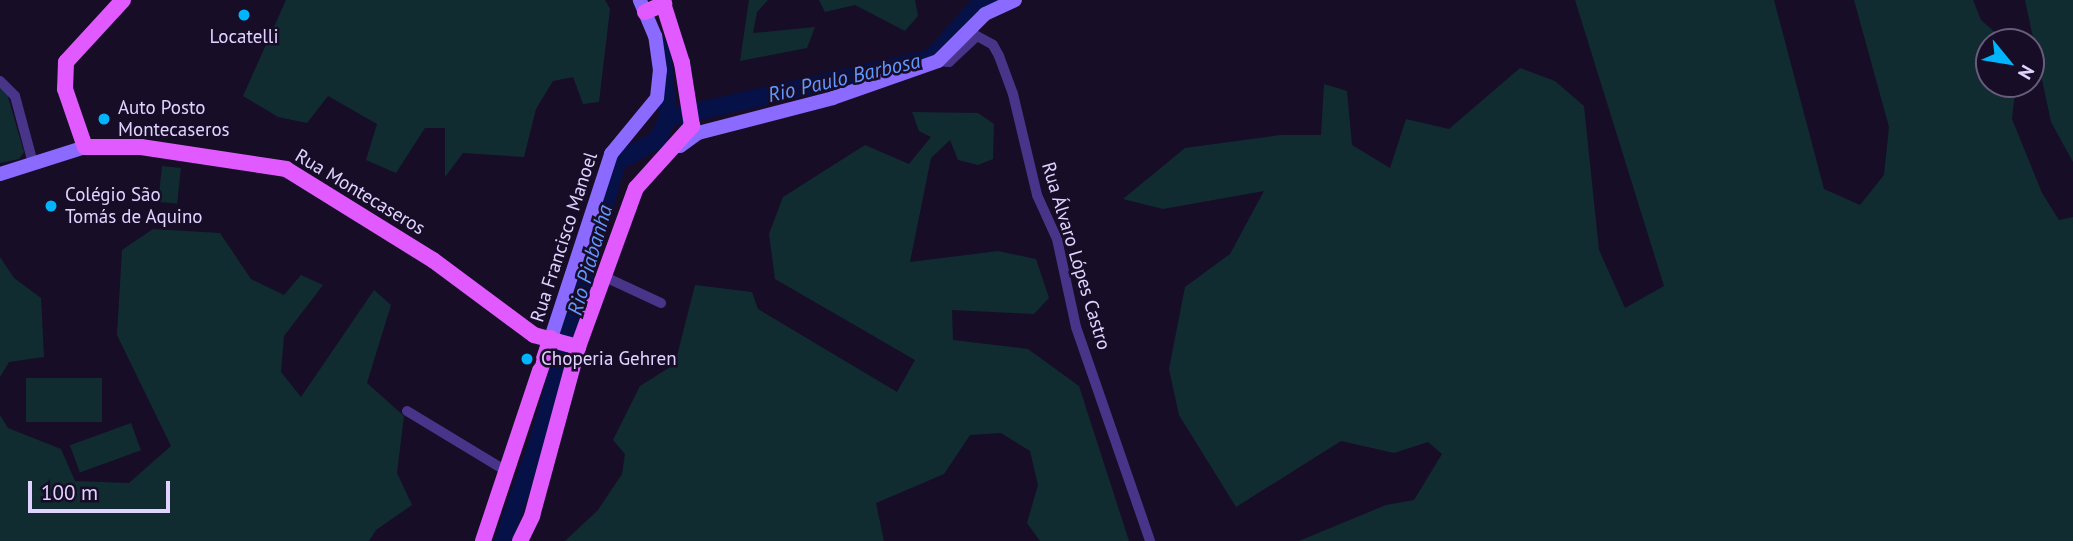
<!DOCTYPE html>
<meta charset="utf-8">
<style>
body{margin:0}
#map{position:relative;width:2073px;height:541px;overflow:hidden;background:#170d27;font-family:"PT Sans",sans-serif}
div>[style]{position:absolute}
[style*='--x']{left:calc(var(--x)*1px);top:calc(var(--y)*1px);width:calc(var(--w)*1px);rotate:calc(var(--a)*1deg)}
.green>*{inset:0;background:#102c31;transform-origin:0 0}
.river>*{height:18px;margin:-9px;padding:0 9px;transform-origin:9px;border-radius:9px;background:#061247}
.street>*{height:10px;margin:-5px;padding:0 5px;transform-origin:5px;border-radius:5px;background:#483589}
.secondary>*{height:14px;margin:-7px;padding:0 7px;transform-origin:7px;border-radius:7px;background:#8a6aff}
.primary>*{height:16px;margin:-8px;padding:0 8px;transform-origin:8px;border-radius:8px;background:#e15aff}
.dots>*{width:19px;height:19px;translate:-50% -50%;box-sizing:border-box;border:4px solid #170d27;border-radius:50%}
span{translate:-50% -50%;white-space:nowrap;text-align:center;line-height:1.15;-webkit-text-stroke:5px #170d27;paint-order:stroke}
.poi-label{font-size:19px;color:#e1d3ff}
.left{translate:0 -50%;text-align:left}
.street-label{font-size:19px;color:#e1d3ff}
.water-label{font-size:21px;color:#6198ff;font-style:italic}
.north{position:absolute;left:1975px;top:28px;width:70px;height:70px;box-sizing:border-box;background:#170d27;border:2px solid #685c7d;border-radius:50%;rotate:120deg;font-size:19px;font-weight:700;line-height:28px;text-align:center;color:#e1d3ff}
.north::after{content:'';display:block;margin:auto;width:24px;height:32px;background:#00b5fe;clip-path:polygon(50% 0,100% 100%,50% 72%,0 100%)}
.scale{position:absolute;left:28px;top:481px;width:142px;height:32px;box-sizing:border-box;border:4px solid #e1d3ff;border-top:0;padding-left:9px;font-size:21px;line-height:24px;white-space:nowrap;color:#e1d3ff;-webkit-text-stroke:5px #170d27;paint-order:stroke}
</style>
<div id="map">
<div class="green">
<div style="clip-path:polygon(286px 0,605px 0,610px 9px,599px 102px,583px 104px,573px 77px,553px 81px,536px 109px,524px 157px,463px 153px,445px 177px,445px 128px,425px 128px,396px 173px,366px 160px,377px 124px,328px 96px,307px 123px,278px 117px,243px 96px)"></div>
<div style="clip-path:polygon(749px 0,768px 0,757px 12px,753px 33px,815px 27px,807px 48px,740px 61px)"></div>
<div style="clip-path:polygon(819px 0,915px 0,918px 16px,905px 31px,855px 5px,825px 12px)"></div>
<div style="clip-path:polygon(1575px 0,1774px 0,1824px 189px,1860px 205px,1884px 175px,1889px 127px,1854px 0,1973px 0,1981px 20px,2006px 42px,1989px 42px,1989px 84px,2016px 84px,2012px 119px,2042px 193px,2059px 220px,2073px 217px,2073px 541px,1299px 541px,1386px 505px,1414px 500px,1442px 454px,1428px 442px,1394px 453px,1341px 441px,1236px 507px,1179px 415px,1169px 369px,1185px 287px,1230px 254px,1264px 191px,1163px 209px,1123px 199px,1185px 148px,1281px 135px,1321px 135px,1324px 84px,1347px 91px,1352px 145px,1390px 168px,1406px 119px,1449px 129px,1520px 68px,1555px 81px,1584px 106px,1599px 250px,1625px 308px,1664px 286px)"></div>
<div style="clip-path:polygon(2025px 0,2073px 0,2073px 162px,2051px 122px)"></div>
<div style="clip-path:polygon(0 88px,6px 90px,24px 152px,19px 159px,0 163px)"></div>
<div style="clip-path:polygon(912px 112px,978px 113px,994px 124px,993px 159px,978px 165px,958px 160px,950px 140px,931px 158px,910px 262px,998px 251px,1036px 259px,1049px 298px,1034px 314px,952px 310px,953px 340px,1028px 349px,1079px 386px,1129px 541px,1040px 541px,1027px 523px,1038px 485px,1030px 451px,1001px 433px,970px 435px,944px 474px,876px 503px,884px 541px,565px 541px,598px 510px,622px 474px,625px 454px,613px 440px,640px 386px,675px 364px,695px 285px,752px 292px,758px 309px,897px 392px,915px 360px,775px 279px,769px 234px,783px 197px,865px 145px,909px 164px,931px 137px,919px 131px)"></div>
<div style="left:162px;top:166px;width:19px;height:36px;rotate:6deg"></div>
<div style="clip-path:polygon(153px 229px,220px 233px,251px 279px,284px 295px,301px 275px,323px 285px,284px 336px,281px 372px,301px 397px,374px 290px,391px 305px,367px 383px,404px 416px,397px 473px,412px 505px,376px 530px,369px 541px,0 541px,0 415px,8px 428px,61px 449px,75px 481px,129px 483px,171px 446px,117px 335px,122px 250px)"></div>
<div style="clip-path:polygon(0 257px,14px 278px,41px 298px,44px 357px,9px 362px,0 377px)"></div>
<div style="left:26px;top:378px;width:76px;height:44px"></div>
<div style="left:131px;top:423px;width:29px;height:65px;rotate:70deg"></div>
</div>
<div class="river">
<div style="--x:668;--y:118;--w:271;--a:-12.8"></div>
<div style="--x:932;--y:58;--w:65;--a:-48.7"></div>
<div style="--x:975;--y:9;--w:25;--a:-21"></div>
<div style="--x:503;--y:541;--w:108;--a:-70.6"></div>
<div style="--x:539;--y:439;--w:288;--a:-74.3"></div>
<div style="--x:617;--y:162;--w:46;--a:-28.8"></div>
<div style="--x:657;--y:140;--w:25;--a:-63"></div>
<div style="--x:668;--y:118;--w:69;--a:-95"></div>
</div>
<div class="street">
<div style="--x:938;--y:61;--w:11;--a:5"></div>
<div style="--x:949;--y:62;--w:38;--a:-43"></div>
<div style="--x:977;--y:36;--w:18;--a:29"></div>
<div style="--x:993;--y:45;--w:13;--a:61"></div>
<div style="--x:999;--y:56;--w:40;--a:69.8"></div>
<div style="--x:1013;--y:94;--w:104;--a:76.6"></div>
<div style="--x:1037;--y:195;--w:48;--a:65.6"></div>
<div style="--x:1057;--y:239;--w:90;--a:77.8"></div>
<div style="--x:1076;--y:327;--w:226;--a:70.9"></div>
<div style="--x:0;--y:81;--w:21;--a:45"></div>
<div style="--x:15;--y:96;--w:69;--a:75"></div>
<div style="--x:603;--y:276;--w:64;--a:25"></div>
<div style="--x:407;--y:411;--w:116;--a:31.2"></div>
</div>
<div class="secondary">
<div style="--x:680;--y:146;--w:22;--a:-36"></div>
<div style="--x:698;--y:133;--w:139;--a:-14.5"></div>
<div style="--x:833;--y:98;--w:111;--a:-19.4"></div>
<div style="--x:938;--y:61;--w:66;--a:-45"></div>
<div style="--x:985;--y:14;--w:33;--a:-25"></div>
<div style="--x:0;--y:174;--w:89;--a:-17.6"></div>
<div style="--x:551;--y:338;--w:194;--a:-71.9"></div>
<div style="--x:611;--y:154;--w:72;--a:-50.6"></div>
<div style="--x:657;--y:98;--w:28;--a:-84"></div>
<div style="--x:660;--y:70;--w:34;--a:-98"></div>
<div style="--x:655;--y:36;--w:39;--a:-113"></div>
</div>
<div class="primary">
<div style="--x:123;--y:0;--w:84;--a:132.6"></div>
<div style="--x:66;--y:62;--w:27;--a:92"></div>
<div style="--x:65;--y:89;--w:61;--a:71"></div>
<div style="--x:85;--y:147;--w:56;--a:0"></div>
<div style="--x:141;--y:147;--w:147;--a:8.6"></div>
<div style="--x:286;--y:169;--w:173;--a:31.8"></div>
<div style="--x:433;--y:260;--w:126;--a:36.6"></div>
<div style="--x:534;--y:335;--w:46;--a:15.3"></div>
<div style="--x:645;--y:12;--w:21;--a:-23"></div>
<div style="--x:483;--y:541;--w:214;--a:-71.5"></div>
<div style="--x:520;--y:541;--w:28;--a:-64"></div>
<div style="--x:532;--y:516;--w:175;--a:-74.8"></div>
<div style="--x:578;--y:347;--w:169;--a:-70"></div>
<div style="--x:636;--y:188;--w:84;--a:-47.9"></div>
<div style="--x:692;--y:126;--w:64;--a:-99"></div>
<div style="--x:682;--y:63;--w:66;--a:-107.6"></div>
</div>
<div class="dots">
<div style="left:244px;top:15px;background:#00b5fe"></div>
<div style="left:104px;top:119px;background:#00b5fe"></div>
<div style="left:51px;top:206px;background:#00b5fe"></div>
<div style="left:527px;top:359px;background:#00b5fe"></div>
</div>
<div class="poi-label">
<span style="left:244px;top:37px">Locatelli</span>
<span class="left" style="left:118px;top:119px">Auto Posto<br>Montecaseros</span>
<span class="left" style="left:65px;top:206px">Colégio São<br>Tomás de Aquino</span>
<span class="left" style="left:541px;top:359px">Choperia Gehren</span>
</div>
<div class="street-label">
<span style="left:360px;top:192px;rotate:31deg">Rua Montecaseros</span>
<span style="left:564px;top:237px;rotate:-72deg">Rua Francisco Manoel</span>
<span style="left:1076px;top:256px;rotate:73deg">Rua Álvaro Lópes Castro</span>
</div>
<div class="water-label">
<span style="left:844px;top:78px;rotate:-13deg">Rio Paulo Barbosa</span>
<span style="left:590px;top:260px;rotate:-74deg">Rio Piabanha</span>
</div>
<div class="north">N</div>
<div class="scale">100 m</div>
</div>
